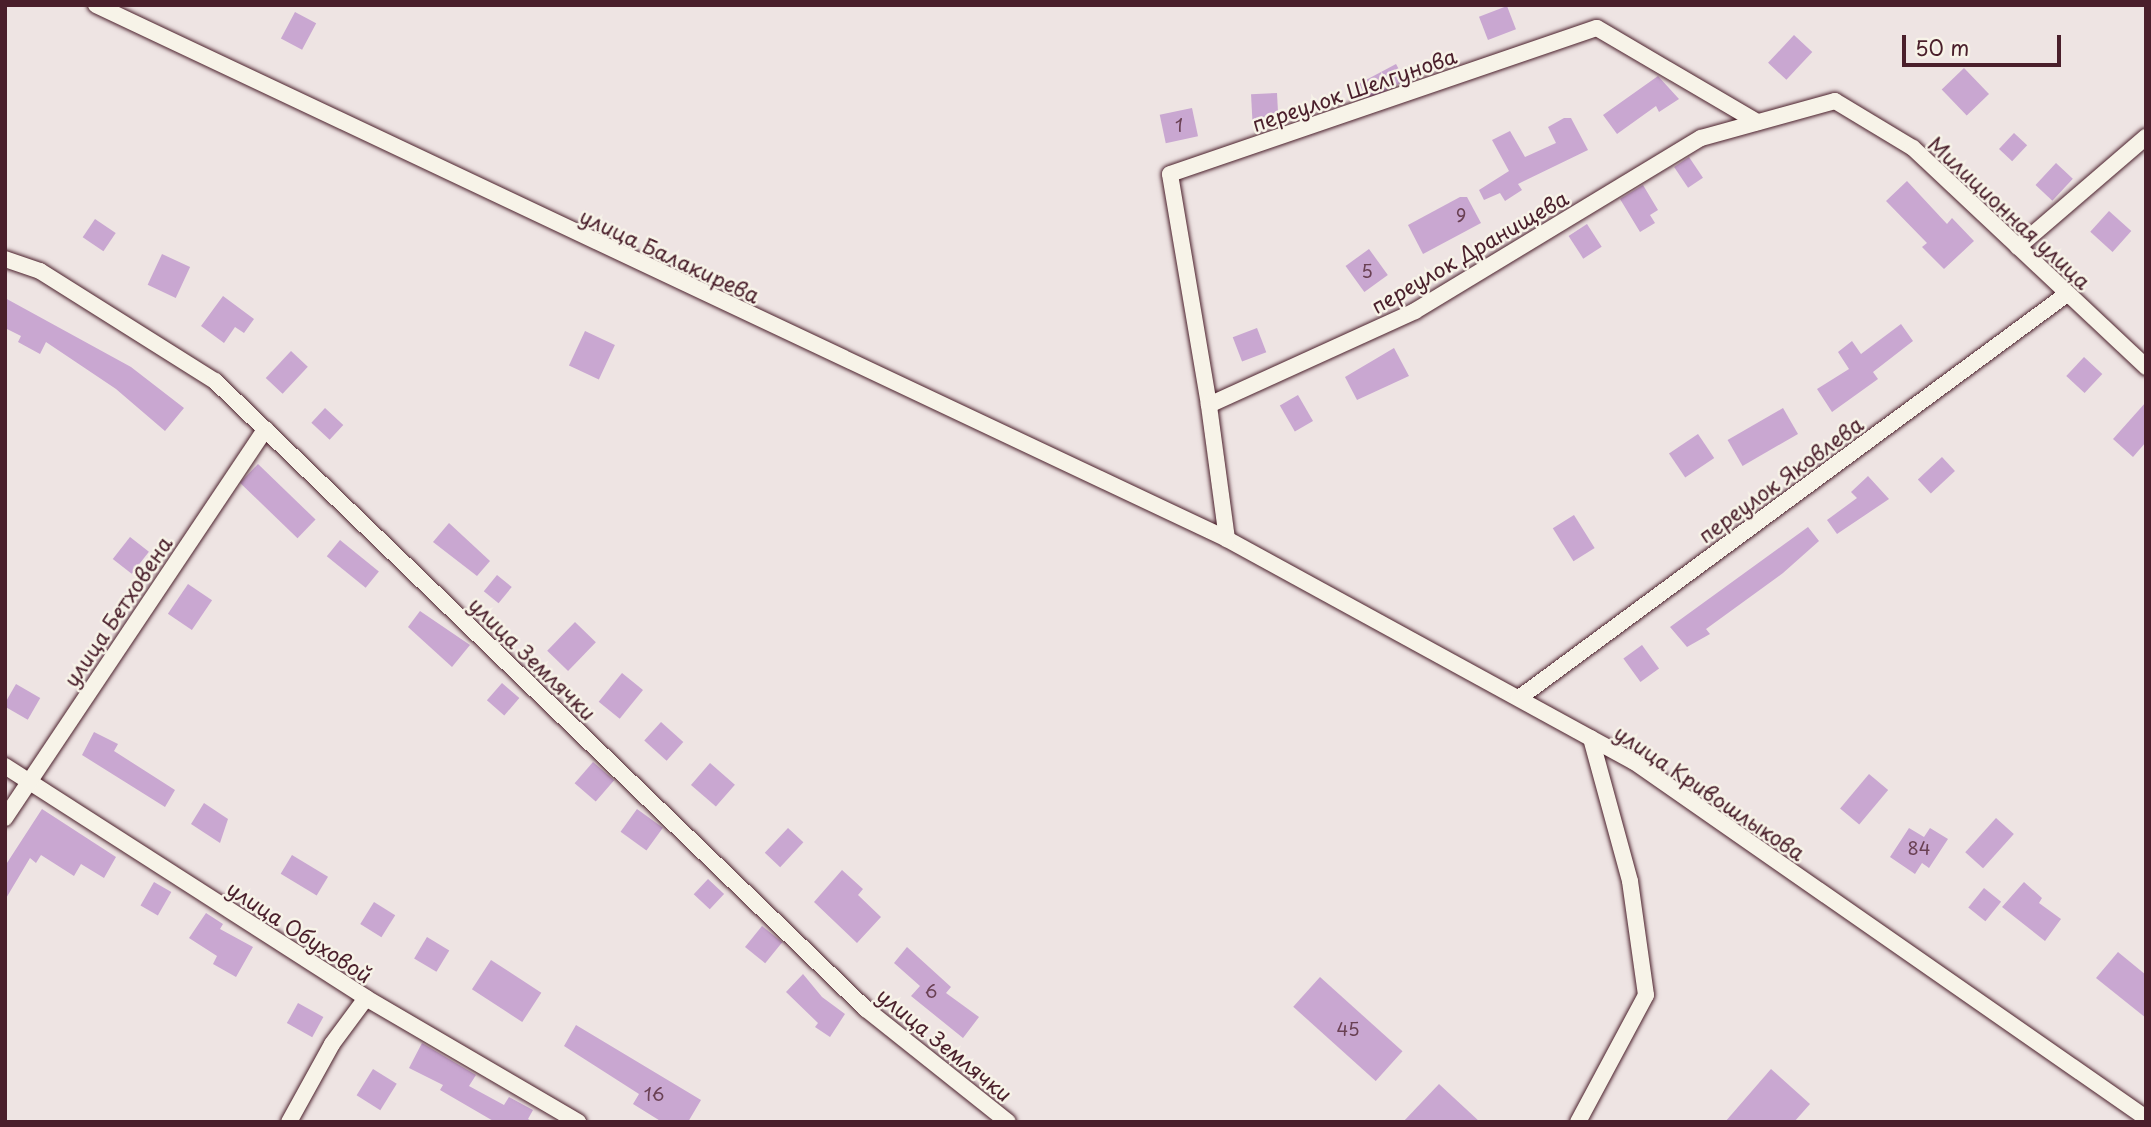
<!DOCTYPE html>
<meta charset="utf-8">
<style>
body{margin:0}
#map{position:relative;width:2151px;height:1127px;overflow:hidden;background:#eee4e3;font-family:"Playpen Sans",sans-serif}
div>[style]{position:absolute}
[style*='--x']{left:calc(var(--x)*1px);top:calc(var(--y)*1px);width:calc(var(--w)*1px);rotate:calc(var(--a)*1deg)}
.building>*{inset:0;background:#c9a7d1;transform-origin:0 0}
.roads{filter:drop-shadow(0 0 2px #4a1f2b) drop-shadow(0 0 2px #4a1f2b)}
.minor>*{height:16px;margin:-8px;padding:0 8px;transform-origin:8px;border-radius:8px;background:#f7f3e8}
span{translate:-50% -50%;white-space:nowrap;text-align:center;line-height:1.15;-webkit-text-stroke:5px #f7f3e8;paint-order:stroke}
.number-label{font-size:18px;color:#6a4154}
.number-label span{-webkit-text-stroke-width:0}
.street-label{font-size:21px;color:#4a1f2b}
.frame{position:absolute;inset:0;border:7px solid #4a1f2b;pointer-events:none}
.scale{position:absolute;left:1902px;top:35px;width:159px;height:32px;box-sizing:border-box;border:4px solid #4a1f2b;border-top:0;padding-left:9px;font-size:21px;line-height:24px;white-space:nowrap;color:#4a1f2b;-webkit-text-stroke:5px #f7f3e8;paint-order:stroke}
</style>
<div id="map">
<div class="building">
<div style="left:1507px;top:6px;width:25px;height:30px;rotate:69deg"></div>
<div style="left:295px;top:12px;width:24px;height:30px;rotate:28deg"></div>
<div style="left:1794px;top:35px;width:25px;height:38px;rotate:43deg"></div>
<div style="left:1396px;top:64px;width:19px;height:42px;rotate:62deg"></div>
<div style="left:1964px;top:68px;width:36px;height:31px;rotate:46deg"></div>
<div style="clip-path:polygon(1658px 76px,1679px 99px,1659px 112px,1656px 106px,1617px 134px,1603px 115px)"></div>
<div style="left:1277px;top:93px;width:33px;height:26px;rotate:87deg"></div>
<div style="left:1192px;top:108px;width:29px;height:33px;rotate:78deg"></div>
<div style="clip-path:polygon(1564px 118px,1571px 118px,1588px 150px,1518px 184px,1522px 190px,1505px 201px,1500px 193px,1484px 200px,1479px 190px,1509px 171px,1492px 140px,1510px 131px,1525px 157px,1556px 143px,1548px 127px)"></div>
<div style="left:2014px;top:133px;width:18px;height:22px;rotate:43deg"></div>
<div style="left:1689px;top:157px;width:25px;height:18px;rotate:56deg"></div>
<div style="left:2056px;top:163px;width:23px;height:30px;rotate:43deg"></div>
<div style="clip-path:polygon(1907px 181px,1947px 224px,1952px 218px,1974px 241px,1944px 269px,1922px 247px,1927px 243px,1886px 201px)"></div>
<div style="clip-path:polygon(1643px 185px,1658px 210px,1650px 215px,1655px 223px,1640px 232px,1620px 199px)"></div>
<div style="clip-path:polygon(1460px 197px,1467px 197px,1481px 223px,1423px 254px,1408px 225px)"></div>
<div style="left:2109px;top:211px;width:30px;height:28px;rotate:42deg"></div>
<div style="left:95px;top:219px;width:25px;height:22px;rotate:34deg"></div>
<div style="left:1587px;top:224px;width:27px;height:22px;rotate:57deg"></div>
<div style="left:1369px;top:249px;width:32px;height:29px;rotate:54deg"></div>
<div style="left:162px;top:254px;width:31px;height:34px;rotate:25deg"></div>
<div style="clip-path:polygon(223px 296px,254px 319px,244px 333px,235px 327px,224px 343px,201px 326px)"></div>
<div style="clip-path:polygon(5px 298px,131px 367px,184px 408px,165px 431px,116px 389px,46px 342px,40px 354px,18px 342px,21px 336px,5px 328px)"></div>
<div style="clip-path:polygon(1901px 324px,1913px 341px,1873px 372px,1878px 379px,1832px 412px,1817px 389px,1849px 369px,1838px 352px,1852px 341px,1861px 354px)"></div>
<div style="left:1257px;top:328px;width:26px;height:26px;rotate:69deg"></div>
<div style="left:585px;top:331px;width:33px;height:38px;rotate:25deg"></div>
<div style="clip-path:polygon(1394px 348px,1409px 376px,1357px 400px,1345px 377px)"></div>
<div style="left:291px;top:351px;width:23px;height:37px;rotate:43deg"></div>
<div style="left:2084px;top:357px;width:25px;height:26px;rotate:43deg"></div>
<div style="left:1298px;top:395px;width:30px;height:21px;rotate:60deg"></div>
<div style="clip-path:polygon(2146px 402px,2146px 442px,2133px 457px,2113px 439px)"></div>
<div style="left:325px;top:408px;width:25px;height:20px;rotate:43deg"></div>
<div style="left:1783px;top:408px;width:30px;height:64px;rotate:60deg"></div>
<div style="left:1698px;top:434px;width:29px;height:35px;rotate:56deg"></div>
<div style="left:1942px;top:457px;width:19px;height:33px;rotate:47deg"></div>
<div style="left:258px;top:464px;width:80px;height:26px;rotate:44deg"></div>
<div style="clip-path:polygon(1868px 476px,1889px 499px,1837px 534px,1827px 520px,1857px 498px,1851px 492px)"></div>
<div style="left:1574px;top:515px;width:39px;height:25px;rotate:58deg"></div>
<div style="clip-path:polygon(449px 523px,490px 561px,477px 576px,433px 542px)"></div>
<div style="clip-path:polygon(1808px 527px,1819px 541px,1783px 573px,1706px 629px,1710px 634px,1687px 647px,1670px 627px)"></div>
<div style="left:130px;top:537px;width:24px;height:28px;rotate:38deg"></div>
<div style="left:340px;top:540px;width:50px;height:21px;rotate:39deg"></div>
<div style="left:497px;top:575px;width:19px;height:21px;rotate:39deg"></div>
<div style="left:188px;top:584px;width:29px;height:36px;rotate:34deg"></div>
<div style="clip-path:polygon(420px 611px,470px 645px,452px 667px,408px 627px)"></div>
<div style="left:575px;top:622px;width:29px;height:40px;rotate:44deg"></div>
<div style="left:1642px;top:645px;width:29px;height:23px;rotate:54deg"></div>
<div style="left:622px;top:673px;width:27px;height:37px;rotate:39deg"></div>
<div style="left:502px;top:683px;width:23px;height:23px;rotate:41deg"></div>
<div style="left:16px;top:684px;width:28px;height:25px;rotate:30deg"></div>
<div style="left:661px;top:722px;width:30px;height:25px;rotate:42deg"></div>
<div style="clip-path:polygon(94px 732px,118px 744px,114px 751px,175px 790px,165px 807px,82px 755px)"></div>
<div style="left:593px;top:762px;width:28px;height:28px;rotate:41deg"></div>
<div style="left:710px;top:763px;width:33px;height:29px;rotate:41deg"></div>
<div style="left:1869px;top:774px;width:25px;height:45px;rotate:40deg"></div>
<div style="clip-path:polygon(204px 803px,228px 819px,220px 843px,191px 824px)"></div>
<div style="clip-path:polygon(42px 809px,116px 857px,104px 878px,81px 864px,74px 876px,41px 855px,36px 863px,30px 858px,5px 900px,5px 866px)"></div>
<div style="left:637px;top:809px;width:32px;height:28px;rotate:36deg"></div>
<div style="left:1996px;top:818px;width:24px;height:46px;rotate:42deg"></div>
<div style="left:788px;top:828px;width:21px;height:34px;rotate:43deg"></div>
<div style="clip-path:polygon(1909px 828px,1924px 837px,1930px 828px,1948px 839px,1929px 868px,1922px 863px,1915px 874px,1890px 857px)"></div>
<div style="left:292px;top:855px;width:42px;height:22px;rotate:31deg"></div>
<div style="clip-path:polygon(842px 870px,863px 889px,858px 895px,881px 917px,857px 943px,814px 902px)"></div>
<div style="left:708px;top:879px;width:22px;height:21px;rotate:43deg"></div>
<div style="left:154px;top:882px;width:20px;height:27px;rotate:30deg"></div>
<div style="clip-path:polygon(2024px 882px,2042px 898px,2039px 903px,2061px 919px,2045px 941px,2002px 907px)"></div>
<div style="left:1984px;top:888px;width:22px;height:25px;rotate:39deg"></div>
<div style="left:374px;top:902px;width:25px;height:26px;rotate:32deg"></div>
<div style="clip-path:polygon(206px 913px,223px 924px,220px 929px,253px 947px,236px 977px,213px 964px,217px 956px,189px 938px)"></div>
<div style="left:762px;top:926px;width:26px;height:27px;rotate:39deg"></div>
<div style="left:427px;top:937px;width:26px;height:25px;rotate:31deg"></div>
<div style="clip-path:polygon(907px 947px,951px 987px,946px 993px,979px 1017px,963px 1038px,911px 996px,920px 986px,894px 963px)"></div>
<div style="clip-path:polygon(2118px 952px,2146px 975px,2146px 1018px,2096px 978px)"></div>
<div style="left:491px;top:960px;width:60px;height:35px;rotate:33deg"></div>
<div style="clip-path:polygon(803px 974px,822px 997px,845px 1014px,830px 1037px,815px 1027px,818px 1023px,786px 992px)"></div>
<div style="left:1320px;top:977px;width:111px;height:40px;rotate:42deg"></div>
<div style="left:298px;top:1003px;width:29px;height:23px;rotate:29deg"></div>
<div style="clip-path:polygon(576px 1025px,701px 1100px,688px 1122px,662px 1122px,633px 1104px,639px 1094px,564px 1046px)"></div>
<div style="clip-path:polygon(422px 1043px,476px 1075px,469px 1086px,504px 1105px,509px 1097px,533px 1110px,528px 1119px,533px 1122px,495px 1122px,440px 1090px,443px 1085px,409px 1068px)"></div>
<div style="left:373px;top:1069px;width:28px;height:31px;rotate:32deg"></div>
<div style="clip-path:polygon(1771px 1069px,1810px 1104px,1794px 1122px,1725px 1122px)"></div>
<div style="clip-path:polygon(1439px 1084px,1480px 1122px,1403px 1122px)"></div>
</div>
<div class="roads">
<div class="minor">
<div style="--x:96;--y:5;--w:1251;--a:25.27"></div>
<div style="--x:1227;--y:539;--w:463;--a:28.7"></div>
<div style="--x:1633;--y:761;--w:625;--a:34.83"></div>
<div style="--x:2018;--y:247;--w:169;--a:-40.7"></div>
<div style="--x:5;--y:259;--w:37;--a:19"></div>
<div style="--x:40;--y:271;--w:207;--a:32.2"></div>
<div style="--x:215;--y:381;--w:905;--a:43.97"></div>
<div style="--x:866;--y:1009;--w:181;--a:38.5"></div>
<div style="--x:1209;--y:405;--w:234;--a:-99.6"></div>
<div style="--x:1170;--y:174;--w:451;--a:-18.9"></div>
<div style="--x:1597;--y:28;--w:186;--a:30.4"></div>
<div style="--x:1227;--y:539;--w:135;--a:-97.7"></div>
<div style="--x:1209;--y:405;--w:226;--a:-24.5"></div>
<div style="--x:1415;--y:311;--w:334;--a:-31.2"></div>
<div style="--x:1701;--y:138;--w:139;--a:-15.4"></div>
<div style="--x:1835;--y:101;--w:91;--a:31.1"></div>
<div style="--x:1913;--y:148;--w:320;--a:43.2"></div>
<div style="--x:1519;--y:698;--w:681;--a:-36.4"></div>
<div style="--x:5;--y:766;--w:429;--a:32.7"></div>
<div style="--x:366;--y:998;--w:246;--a:30.3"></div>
<div style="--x:5;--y:818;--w:468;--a:-56.2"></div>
<div style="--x:289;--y:1122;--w:89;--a:-61.1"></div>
<div style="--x:332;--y:1044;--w:57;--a:-53.5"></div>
<div style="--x:1578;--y:1122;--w:144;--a:-61.8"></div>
<div style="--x:1646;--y:995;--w:115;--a:-98"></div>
<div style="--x:1630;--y:881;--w:148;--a:-105.3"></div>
</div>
</div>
<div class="number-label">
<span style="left:1179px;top:125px">1</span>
<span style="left:1461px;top:215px">9</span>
<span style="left:1367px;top:271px">5</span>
<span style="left:1919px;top:848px">84</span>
<span style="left:931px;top:991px">6</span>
<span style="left:1348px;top:1029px">45</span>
<span style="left:654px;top:1094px">16</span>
</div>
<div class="street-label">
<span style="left:1354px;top:89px;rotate:-19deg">переулок Шелгунова</span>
<span style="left:2010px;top:212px;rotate:43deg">Милиционная улица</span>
<span style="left:1469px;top:251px;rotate:-30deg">переулок Дранищева</span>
<span style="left:670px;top:255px;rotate:25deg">улица Балакирева</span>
<span style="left:1780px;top:479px;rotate:-36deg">переулок Яковлева</span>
<span style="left:117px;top:611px;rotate:-56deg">улица Бетховена</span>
<span style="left:533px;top:658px;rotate:44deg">улица Землячки</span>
<span style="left:1710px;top:792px;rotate:34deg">улица Кривошлыкова</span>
<span style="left:300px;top:931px;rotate:33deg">улица Обуховой</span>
<span style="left:945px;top:1044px;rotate:39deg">улица Землячки</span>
</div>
<div class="frame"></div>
<div class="scale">50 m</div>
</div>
